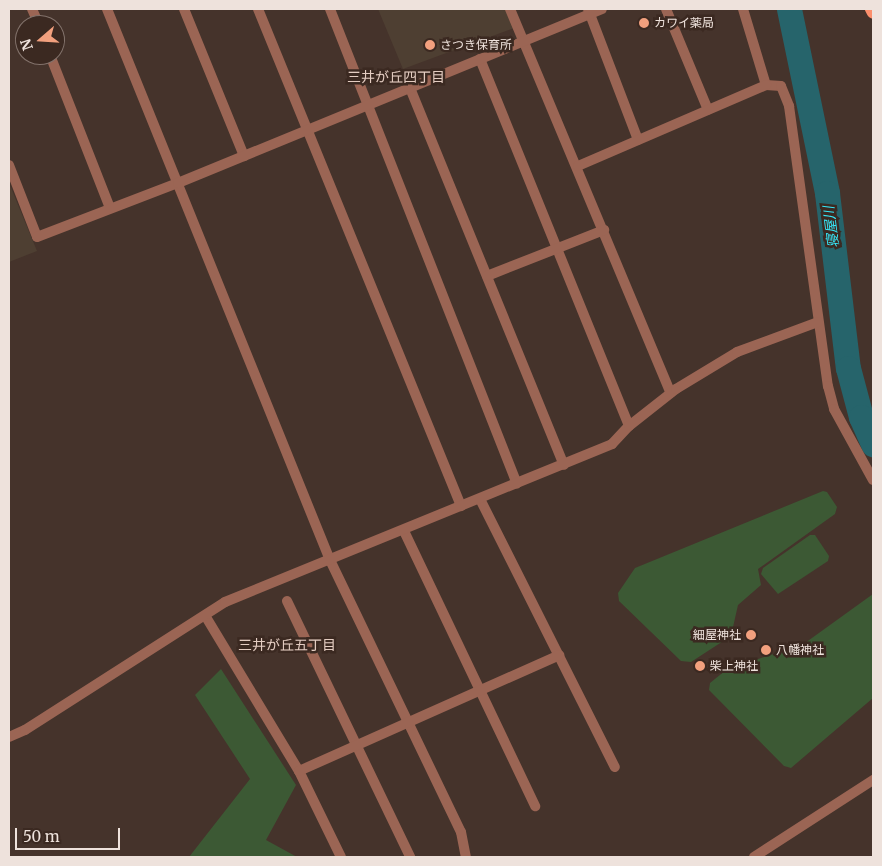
<!DOCTYPE html>
<meta charset="utf-8">
<style>
body{margin:0}
#map{position:relative;width:882px;height:866px;overflow:hidden;background:#45332b;font-family:Merriweather,"Noto Sans JP",serif}
div>[style]{position:absolute}
[style*='--x']{left:calc(var(--x)*1px);top:calc(var(--y)*1px);width:calc(var(--w)*1px);rotate:calc(var(--a)*1deg)}
.education>*{inset:0;background:#4e3f32}
.green>*{inset:0;background:#3c5934}
.river>*{height:25px;margin:-12.5px;padding:0 12.5px;transform-origin:12.5px;border-radius:12.5px;background:#26646b}
.street>*{height:10px;margin:-5px;padding:0 5px;transform-origin:5px;border-radius:5px;background:#9b6554}
.primary>*{height:12px;margin:-6px;padding:0 6px;transform-origin:6px;border-radius:6px;background:#fc8f6c}
.dots>*{width:14px;height:14px;translate:-50% -50%;box-sizing:border-box;border:2px solid #3b2921;border-radius:50%}
span{translate:-50% -50%;white-space:nowrap;text-align:center;line-height:1.15;-webkit-text-stroke:5px #3b2921;paint-order:stroke}
.poi-label{font-size:12px;color:#eee2dc}
.left{translate:0 -50%;text-align:left}
.right{translate:-100% -50%;text-align:right}
.neighbourhood-label{font-size:14px;color:#e4cdc2}
.water-label{font-size:14px;color:#36e8f9;font-style:italic}
.frame{position:absolute;inset:0;border:10px solid #eee2dc;pointer-events:none}
.north{position:absolute;left:15px;top:15px;width:50px;height:50px;box-sizing:border-box;background:#3b2921;border:1px solid #83736c;border-radius:50%;rotate:251deg;font-size:14px;font-weight:700;line-height:20px;text-align:center;color:#eee2dc}
.north::after{content:'';display:block;margin:auto;width:18px;height:22px;background:#f2a07e;clip-path:polygon(50% 0,100% 100%,50% 72%,0 100%)}
.scale{position:absolute;left:15px;top:828px;width:105px;height:22px;box-sizing:border-box;border:2px solid #eee2dc;border-top:0;padding-left:6px;font-size:15px;line-height:18px;white-space:nowrap;color:#eee2dc;-webkit-text-stroke:4px #3b2921;paint-order:stroke}
</style>
<div id="map">
<div class="education">
<div style="clip-path:polygon(378px 9px,510px 9px,517px 27px,403px 69px)"></div>
<div style="clip-path:polygon(9px 183px,37px 251px,9px 262px)"></div>
</div>
<div class="green">
<div style="clip-path:polygon(823px 491px,827px 492px,837px 507px,835px 514px,758px 569px,761px 585px,738px 605px,731px 636px,691px 662px,681px 661px,619px 601px,618px 593px,635px 568px)"></div>
<div style="clip-path:polygon(810px 535px,815px 535px,829px 556px,828px 561px,778px 594px,761px 574px,763px 568px)"></div>
<div style="clip-path:polygon(873px 594px,873px 698px,791px 768px,784px 766px,709px 690px,710px 683px,726px 670px,805px 643px)"></div>
<div style="clip-path:polygon(221px 669px,296px 785px,266px 840px,297px 857px,189px 857px,250px 779px,195px 695px)"></div>
</div>
<div class="river">
<div style="--x:789;--y:9;--w:188;--a:78.3"></div>
<div style="--x:827;--y:193;--w:176;--a:83.2"></div>
<div style="--x:848;--y:368;--w:51;--a:75.1"></div>
<div style="--x:861;--y:417;--w:30;--a:66"></div>
</div>
<div class="street">
<div style="--x:32;--y:9;--w:17;--a:66"></div>
<div style="--x:107;--y:9;--w:594;--a:67.97"></div>
<div style="--x:330;--y:560;--w:302;--a:64.3"></div>
<div style="--x:461;--y:832;--w:25;--a:79"></div>
<div style="--x:184;--y:9;--w:159;--a:67.8"></div>
<div style="--x:258;--y:9;--w:537;--a:67.78"></div>
<div style="--x:330;--y:9;--w:510;--a:68.51"></div>
<div style="--x:510;--y:9;--w:416;--a:67.3"></div>
<div style="--x:588;--y:9;--w:140;--a:69.1"></div>
<div style="--x:666;--y:9;--w:109;--a:67.4"></div>
<div style="--x:743;--y:9;--w:79;--a:73.2"></div>
<div style="--x:766;--y:85;--w:15;--a:4"></div>
<div style="--x:781;--y:86;--w:22;--a:68"></div>
<div style="--x:789;--y:106;--w:283;--a:82.1"></div>
<div style="--x:828;--y:386;--w:24;--a:75"></div>
<div style="--x:834;--y:409;--w:81;--a:61.2"></div>
<div style="--x:50;--y:55;--w:164;--a:68.6"></div>
<div style="--x:480;--y:59;--w:396;--a:67.9"></div>
<div style="--x:410;--y:88;--w:407;--a:67.8"></div>
<div style="--x:9;--y:165;--w:77;--a:68.7"></div>
<div style="--x:37;--y:237;--w:151;--a:-21"></div>
<div style="--x:178;--y:183;--w:458;--a:-22.3"></div>
<div style="--x:578;--y:166;--w:205;--a:-23.3"></div>
<div style="--x:487;--y:276;--w:126;--a:-21.5"></div>
<div style="--x:480;--y:499;--w:300;--a:63.3"></div>
<div style="--x:404;--y:531;--w:305;--a:64.5"></div>
<div style="--x:287;--y:601;--w:284;--a:64.3"></div>
<div style="--x:206;--y:617;--w:180;--a:58.9"></div>
<div style="--x:299;--y:771;--w:96;--a:64"></div>
<div style="--x:9;--y:737;--w:17;--a:-24"></div>
<div style="--x:25;--y:730;--w:237;--a:-32.6"></div>
<div style="--x:225;--y:602;--w:418;--a:-22.2"></div>
<div style="--x:612;--y:444;--w:25;--a:-47"></div>
<div style="--x:629;--y:426;--w:60;--a:-38.2"></div>
<div style="--x:676;--y:389;--w:71;--a:-31.2"></div>
<div style="--x:737;--y:352;--w:86;--a:-20.3"></div>
<div style="--x:299;--y:771;--w:285;--a:-24"></div>
<div style="--x:754;--y:857;--w:142;--a:-32.9"></div>
</div>
<div class="primary">
<div style="--x:871;--y:9;--w:4;--a:63"></div>
</div>
<div class="dots">
<div style="left:644px;top:23px;background:#f2a07e"></div>
<div style="left:430px;top:45px;background:#f2a07e"></div>
<div style="left:751px;top:635px;background:#f2a07e"></div>
<div style="left:766px;top:650px;background:#f2a07e"></div>
<div style="left:700px;top:666px;background:#f2a07e"></div>
</div>
<div class="poi-label">
<span class="left" style="left:654px;top:23px">カワイ薬局</span>
<span class="left" style="left:440px;top:45px">さつき保育所</span>
<span class="right" style="left:741px;top:635px">細屋神社</span>
<span class="left" style="left:776px;top:650px">八幡神社</span>
<span class="left" style="left:710px;top:666px">柴上神社</span>
</div>
<div class="neighbourhood-label">
<span style="left:396px;top:77px">三井が丘四丁目</span>
<span style="left:287px;top:645px">三井が丘五丁目</span>
</div>
<div class="water-label">
<span style="left:831px;top:227px;rotate:-97deg">寝屋川</span>
</div>
<div class="frame"></div>
<div class="north">N</div>
<div class="scale">50 m</div>
</div>
